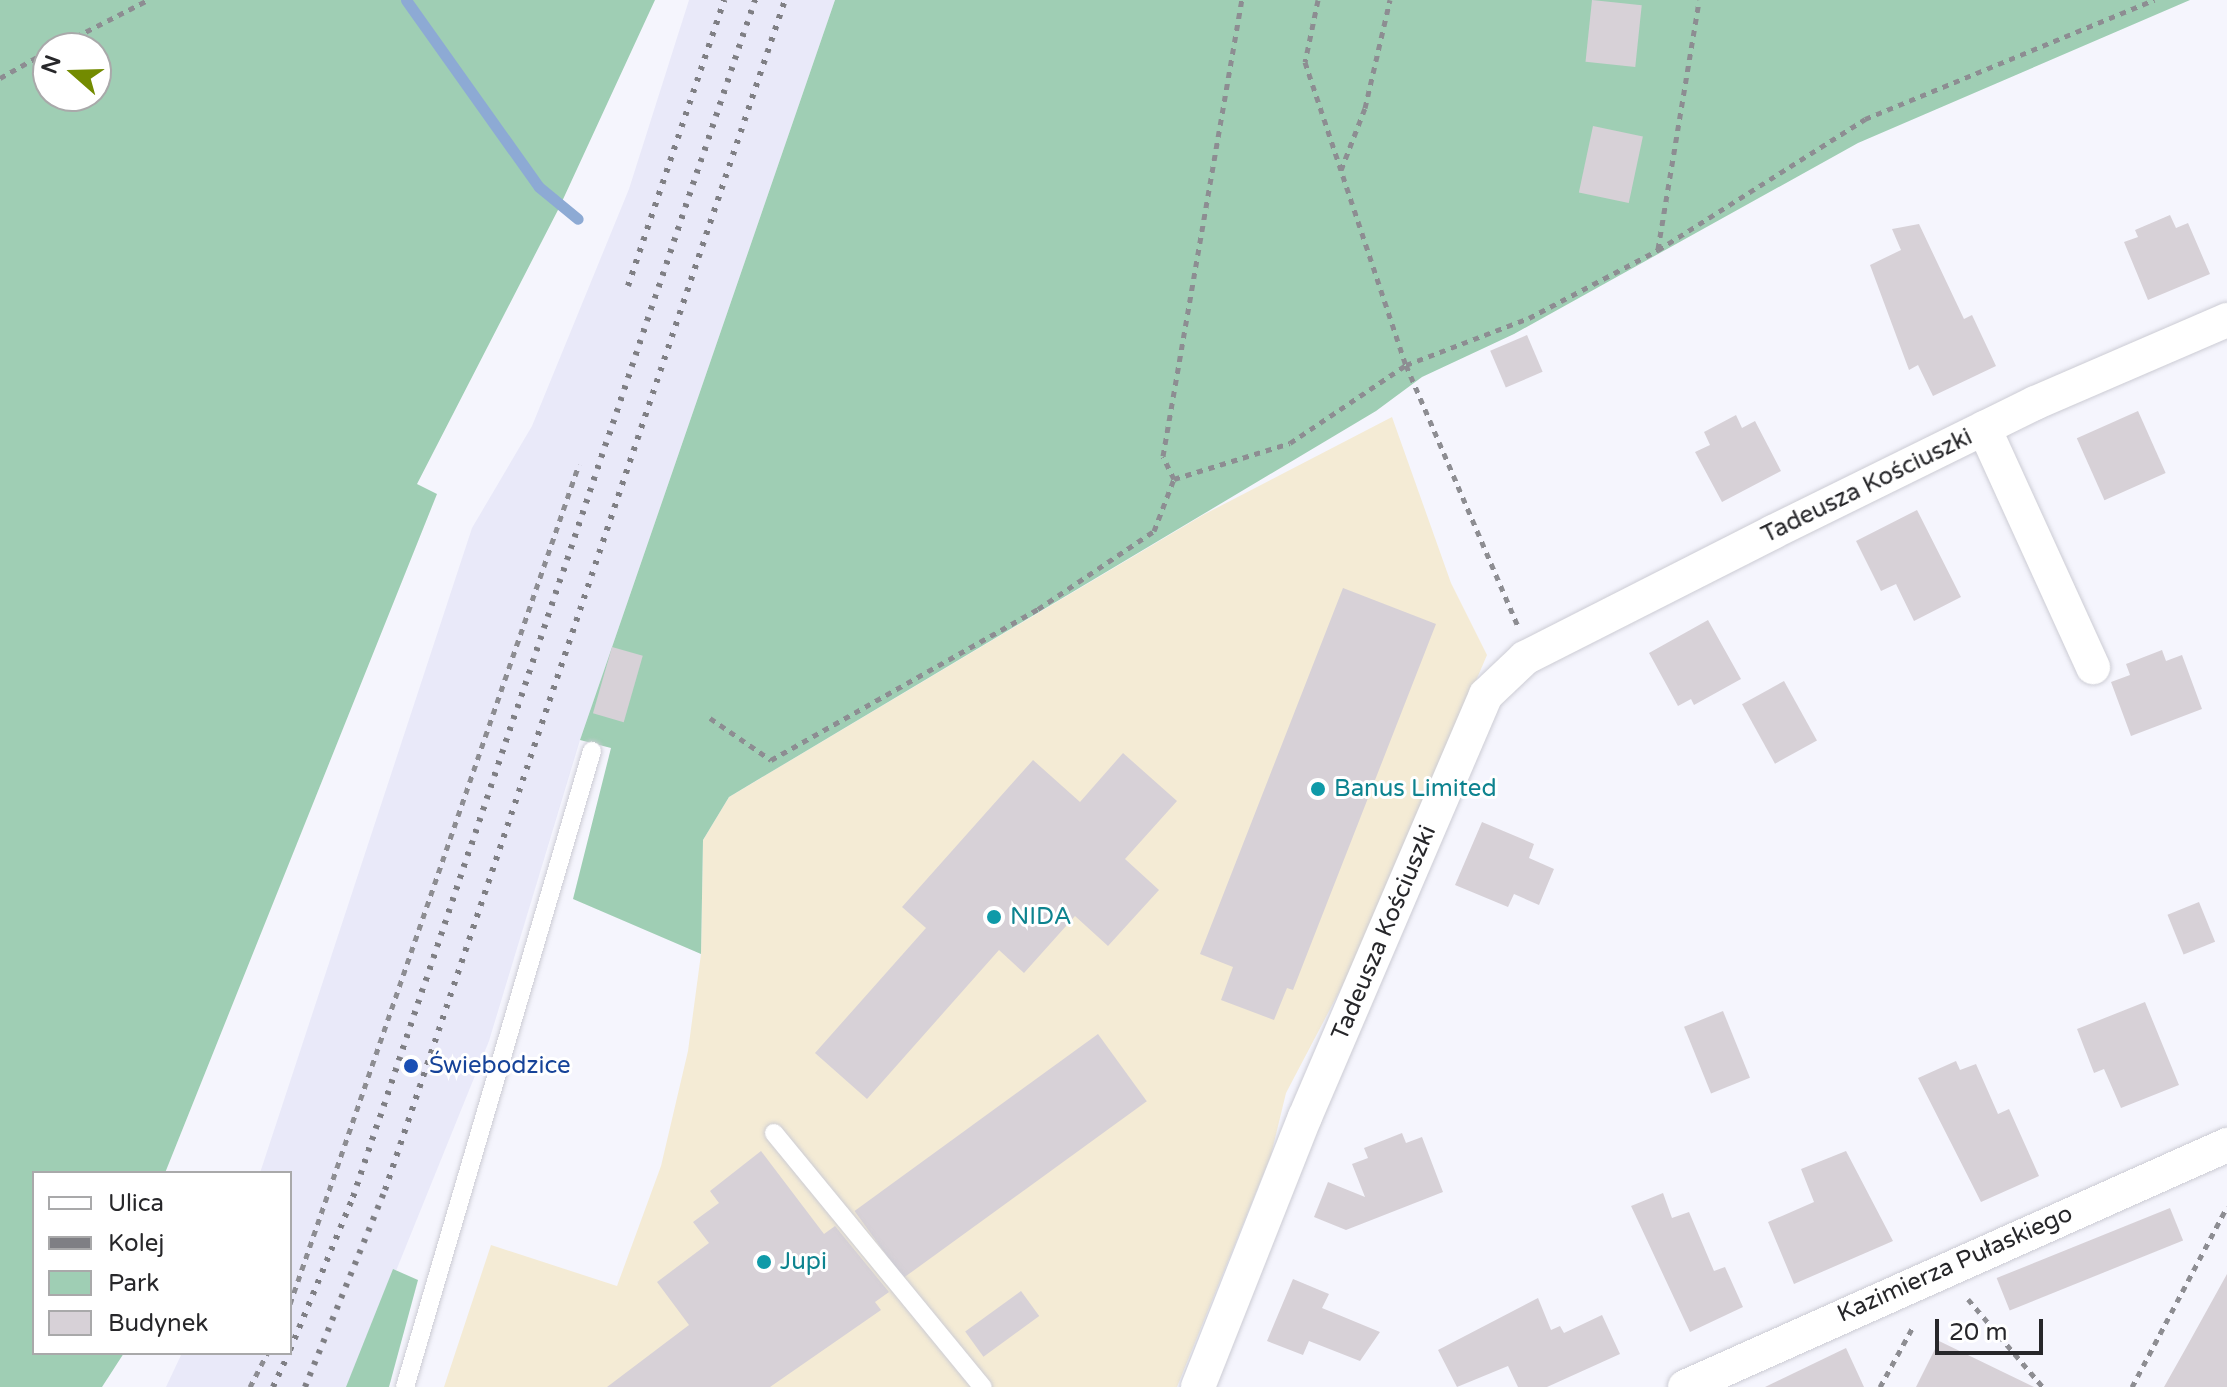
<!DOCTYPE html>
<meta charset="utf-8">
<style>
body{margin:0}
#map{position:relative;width:2227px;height:1387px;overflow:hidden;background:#f5f5fd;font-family:"Varela Round",sans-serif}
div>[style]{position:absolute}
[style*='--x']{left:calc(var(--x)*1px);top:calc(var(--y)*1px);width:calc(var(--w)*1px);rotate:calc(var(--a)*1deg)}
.built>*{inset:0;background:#e9e9f9}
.industrial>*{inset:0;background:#f4ebd5}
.green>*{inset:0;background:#9fceb4}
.stream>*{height:11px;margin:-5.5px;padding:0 5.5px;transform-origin:5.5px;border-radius:5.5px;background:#8daad4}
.building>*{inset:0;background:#d7d1d7;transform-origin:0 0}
.path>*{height:5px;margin-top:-2.5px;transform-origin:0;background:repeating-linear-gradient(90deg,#8d8d92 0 6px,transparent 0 12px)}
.roads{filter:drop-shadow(0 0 2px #ccccd4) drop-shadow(0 0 2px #ccccd4)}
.service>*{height:18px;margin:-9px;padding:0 9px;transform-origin:9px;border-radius:9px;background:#fff}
.minor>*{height:34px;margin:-17px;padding:0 17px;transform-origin:17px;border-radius:17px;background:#fff}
.rail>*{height:6px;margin-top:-3px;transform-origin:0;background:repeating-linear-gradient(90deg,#7f7f84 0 4px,transparent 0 12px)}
.dots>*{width:22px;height:22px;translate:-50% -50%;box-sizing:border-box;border:4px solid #fff;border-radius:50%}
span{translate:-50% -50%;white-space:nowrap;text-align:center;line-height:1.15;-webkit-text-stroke:6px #fff;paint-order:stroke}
.street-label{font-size:24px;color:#27272a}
.culture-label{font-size:24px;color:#0d838f}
.left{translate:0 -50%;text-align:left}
.transit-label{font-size:24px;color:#164399}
.legend{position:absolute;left:32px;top:1171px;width:260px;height:184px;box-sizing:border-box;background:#fff;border:2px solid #a9a9aa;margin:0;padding:10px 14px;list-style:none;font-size:24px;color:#27272a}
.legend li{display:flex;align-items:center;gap:16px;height:40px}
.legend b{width:40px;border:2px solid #a9a9aa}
.north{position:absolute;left:32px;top:32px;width:80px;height:80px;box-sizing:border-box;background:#fff;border:2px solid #a9a9aa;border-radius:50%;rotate:290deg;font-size:22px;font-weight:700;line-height:32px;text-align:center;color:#27272a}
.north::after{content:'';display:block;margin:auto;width:28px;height:36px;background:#738b00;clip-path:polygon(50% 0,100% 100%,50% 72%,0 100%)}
.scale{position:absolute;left:1935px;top:1319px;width:108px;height:36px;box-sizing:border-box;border:4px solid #27272a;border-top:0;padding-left:10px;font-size:24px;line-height:28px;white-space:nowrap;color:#27272a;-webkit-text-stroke:6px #fff;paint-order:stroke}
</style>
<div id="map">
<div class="built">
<div style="clip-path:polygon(689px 0,835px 0,580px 740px,489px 1041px,349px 1387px,166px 1387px,182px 1353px,290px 1353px,290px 1173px,260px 1173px,472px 528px,532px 426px,629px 189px)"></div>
</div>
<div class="industrial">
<div style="clip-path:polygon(1392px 417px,1451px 583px,1487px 655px,1359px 954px,1286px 1093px,1271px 1155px,1177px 1387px,444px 1387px,491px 1245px,617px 1286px,661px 1166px,688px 1051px,701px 954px,703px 840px,729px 797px,1203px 515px)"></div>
</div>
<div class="green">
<div style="clip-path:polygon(evenodd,0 0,655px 0,559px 208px,417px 484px,437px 494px,165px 1173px,34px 1173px,34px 1353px,124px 1353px,102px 1387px,0 1387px,0 0,96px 48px,96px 96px,48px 96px,48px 48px,96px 48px)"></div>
<div style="clip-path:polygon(835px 0,2190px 0,1858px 143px,1514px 334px,1422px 377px,1376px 411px,729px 797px,703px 840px,701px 954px,573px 899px,611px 748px,580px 740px)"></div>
<div style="clip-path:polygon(393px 1269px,418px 1280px,389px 1387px,346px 1387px)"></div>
</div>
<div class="stream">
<div style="--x:406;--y:0;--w:229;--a:54.6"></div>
<div style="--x:539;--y:187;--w:50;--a:39.4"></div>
</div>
<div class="building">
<div style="left:1592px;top:0;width:50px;height:62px;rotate:6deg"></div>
<div style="left:1593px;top:126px;width:51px;height:68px;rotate:12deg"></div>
<div style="clip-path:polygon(2170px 215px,2176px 228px,2188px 223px,2210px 274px,2148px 300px,2124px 242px,2138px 237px,2135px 230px)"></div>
<div style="clip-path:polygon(1919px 224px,1964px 319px,1972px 315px,1996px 366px,1933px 396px,1918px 365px,1909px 370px,1870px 265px,1901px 250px,1892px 229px)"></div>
<div style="left:1527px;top:335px;width:40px;height:40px;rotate:67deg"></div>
<div style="left:2138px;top:411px;width:68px;height:67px;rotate:66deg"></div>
<div style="clip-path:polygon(1736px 415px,1742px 428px,1755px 421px,1781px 471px,1722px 502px,1695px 452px,1710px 445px,1704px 432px)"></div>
<div style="clip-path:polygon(1917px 510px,1961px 597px,1914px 621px,1896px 584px,1881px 591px,1856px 541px)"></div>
<div style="clip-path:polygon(1343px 588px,1436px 624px,1293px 990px,1287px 988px,1274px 1020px,1221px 1000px,1233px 967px,1200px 954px)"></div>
<div style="clip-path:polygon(1708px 620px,1741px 679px,1694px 705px,1691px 699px,1678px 706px,1649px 653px)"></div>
<div style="left:612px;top:647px;width:32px;height:69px;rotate:16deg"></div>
<div style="clip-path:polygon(2162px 650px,2166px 661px,2182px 655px,2202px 709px,2131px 736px,2111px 682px,2130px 675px,2126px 664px)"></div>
<div style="left:1784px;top:681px;width:68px;height:48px;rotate:61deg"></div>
<div style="clip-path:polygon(1123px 753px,1177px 801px,1125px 859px,1159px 890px,1108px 946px,1075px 916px,1024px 973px,999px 950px,867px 1099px,815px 1053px,926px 928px,902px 907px,1033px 760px,1080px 802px)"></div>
<div style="clip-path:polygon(1482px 822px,1534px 844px,1529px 858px,1554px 869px,1539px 905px,1514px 894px,1508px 907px,1455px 885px)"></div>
<div style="left:2199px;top:902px;width:43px;height:34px;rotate:68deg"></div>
<div style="clip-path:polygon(2145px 1002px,2179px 1085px,2121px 1108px,2104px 1069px,2094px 1073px,2077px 1029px)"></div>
<div style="left:1723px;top:1011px;width:72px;height:42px;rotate:68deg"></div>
<div style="left:1098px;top:1034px;width:83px;height:301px;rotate:54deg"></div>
<div style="clip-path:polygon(1956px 1061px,1960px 1070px,1976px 1064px,1998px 1114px,2009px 1109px,2039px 1176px,1981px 1202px,1918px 1078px)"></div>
<div style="clip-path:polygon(1402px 1133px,1406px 1143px,1422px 1137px,1443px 1192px,1346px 1230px,1314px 1217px,1328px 1182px,1365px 1197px,1352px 1164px,1368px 1158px,1364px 1148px)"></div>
<div style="clip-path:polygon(761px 1151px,824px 1234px,835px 1226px,889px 1292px,875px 1302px,881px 1310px,770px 1387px,607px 1387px,689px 1325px,657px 1282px,709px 1243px,693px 1222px,719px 1203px,710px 1191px)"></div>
<div style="clip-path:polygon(1846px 1151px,1893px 1241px,1794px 1284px,1768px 1222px,1814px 1202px,1801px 1169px)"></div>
<div style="clip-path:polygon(1663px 1193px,1672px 1218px,1689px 1212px,1714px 1271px,1725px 1267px,1743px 1307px,1690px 1332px,1631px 1206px)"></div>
<div style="left:2170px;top:1208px;width:35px;height:187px;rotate:68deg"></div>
<div style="clip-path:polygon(2227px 1274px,2227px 1387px,2164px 1387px,2186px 1348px)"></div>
<div style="clip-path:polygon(1293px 1279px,1329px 1294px,1322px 1308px,1380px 1332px,1360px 1361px,1309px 1341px,1303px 1355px,1267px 1341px)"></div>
<div style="left:1021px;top:1291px;width:31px;height:69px;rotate:54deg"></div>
<div style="clip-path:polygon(1538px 1298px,1551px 1330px,1560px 1326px,1564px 1333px,1602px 1315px,1620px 1354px,1547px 1387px,1518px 1387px,1508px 1366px,1457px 1387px,1438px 1350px)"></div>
<div style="clip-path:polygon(1939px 1341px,2034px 1387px,1916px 1387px)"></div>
<div style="clip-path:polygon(1846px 1348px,1864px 1387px,1765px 1387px)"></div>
</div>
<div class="path">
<div style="--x:1318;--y:0;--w:63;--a:101.8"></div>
<div style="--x:1305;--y:62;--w:319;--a:71.6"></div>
<div style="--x:1406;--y:365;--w:284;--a:66.8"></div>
<div style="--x:54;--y:48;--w:106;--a:-27.1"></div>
<div style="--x:0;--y:78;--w:55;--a:-29.4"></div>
<div style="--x:1341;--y:170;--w:66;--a:-68.8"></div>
<div style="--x:1365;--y:108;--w:111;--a:-77"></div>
<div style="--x:1658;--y:249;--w:252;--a:-80.6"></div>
<div style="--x:1174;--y:479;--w:121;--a:-17.2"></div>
<div style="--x:1290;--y:443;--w:140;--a:-33.9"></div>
<div style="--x:1406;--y:365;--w:132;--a:-20.9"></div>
<div style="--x:1529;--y:318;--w:146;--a:-27.8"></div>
<div style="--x:1658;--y:250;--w:245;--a:-32.3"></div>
<div style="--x:1865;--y:119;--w:313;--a:-22.4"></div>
<div style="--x:710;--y:718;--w:74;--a:34.5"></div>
<div style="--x:771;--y:760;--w:307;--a:-29.5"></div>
<div style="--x:1038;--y:609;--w:140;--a:-33.9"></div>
<div style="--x:1154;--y:531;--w:56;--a:-69"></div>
<div style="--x:1174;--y:479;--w:25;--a:-116"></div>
<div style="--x:1163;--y:456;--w:463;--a:-80.2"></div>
<div style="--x:1968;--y:1299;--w:116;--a:49.6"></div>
<div style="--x:290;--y:1304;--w:888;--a:-71.01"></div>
<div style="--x:250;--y:1387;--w:38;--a:-63"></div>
<div style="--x:1880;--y:1387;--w:71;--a:-61.3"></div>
<div style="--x:2132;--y:1387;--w:204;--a:-62.2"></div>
</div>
<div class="roads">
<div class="service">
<div style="--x:774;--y:1133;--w:329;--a:50.6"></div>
<div style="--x:405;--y:1387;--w:663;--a:-73.62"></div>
</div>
<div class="minor">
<div style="--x:1984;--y:428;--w:263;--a:65.5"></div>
<div style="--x:1198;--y:1387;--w:290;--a:-68.4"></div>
<div style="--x:1305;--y:1117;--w:459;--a:-66.8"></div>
<div style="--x:1486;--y:695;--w:54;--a:-43.5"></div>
<div style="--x:1525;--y:658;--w:278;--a:-26.9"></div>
<div style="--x:1773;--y:532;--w:292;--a:-26.2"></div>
<div style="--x:2035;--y:403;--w:209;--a:-23.4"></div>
<div style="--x:1685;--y:1387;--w:594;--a:-24.06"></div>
</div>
</div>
<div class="rail">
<div style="--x:628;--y:286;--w:302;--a:-71.4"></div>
<div style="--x:290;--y:1350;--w:165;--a:-67.6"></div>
<div style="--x:353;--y:1197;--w:1263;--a:-71.44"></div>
<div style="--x:273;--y:1387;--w:38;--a:-65"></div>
<div style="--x:305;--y:1387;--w:213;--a:-67.9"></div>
<div style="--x:385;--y:1190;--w:1255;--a:-71.42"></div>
</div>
<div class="dots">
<div style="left:1318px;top:789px;background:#0f9aa8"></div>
<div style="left:994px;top:917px;background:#0f9aa8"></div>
<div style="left:411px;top:1066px;background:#1a4fb4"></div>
<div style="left:764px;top:1262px;background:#0f9aa8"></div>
</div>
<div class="street-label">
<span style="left:1867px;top:486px;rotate:-26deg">Tadeusza Kościuszki</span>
<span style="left:1384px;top:933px;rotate:-67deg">Tadeusza Kościuszki</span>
<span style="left:1955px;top:1264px;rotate:-24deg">Kazimierza Pułaskiego</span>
</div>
<div class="culture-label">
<span class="left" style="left:1334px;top:789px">Banus Limited</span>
<span class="left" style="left:1010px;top:917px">NIDA</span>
<span class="left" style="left:780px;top:1262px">Jupi</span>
</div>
<div class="transit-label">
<span class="left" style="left:429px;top:1066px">Świebodzice</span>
</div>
<ul class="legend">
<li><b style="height:10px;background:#fff"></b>Ulica</li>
<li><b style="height:10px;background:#7f7f84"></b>Kolej</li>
<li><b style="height:22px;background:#9fceb4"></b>Park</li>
<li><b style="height:22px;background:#d7d1d7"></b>Budynek</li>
</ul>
<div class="north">N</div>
<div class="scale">20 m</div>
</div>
